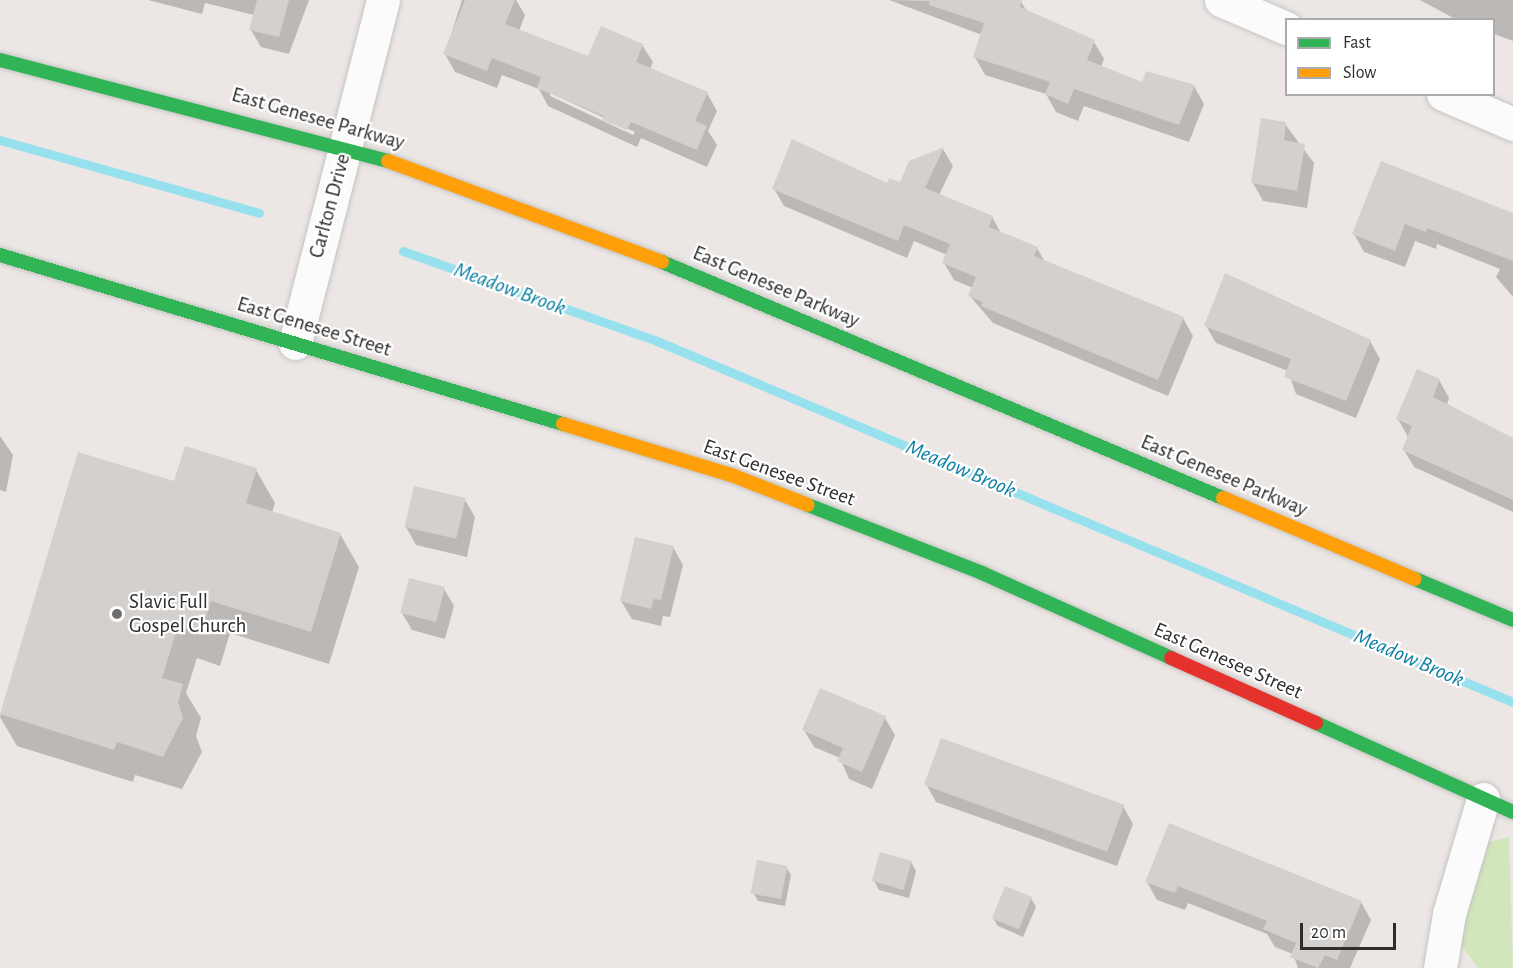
<!DOCTYPE html>
<style>
body{margin:0}
#map{position:relative;width:1513px;height:968px;overflow:hidden;background:#ece7e4;font-family:"Alegreya Sans",sans-serif}
div>[style]{position:absolute}
[style*='--x']{left:calc(var(--x)*1px);top:calc(var(--y)*1px);width:calc(var(--w)*1px);rotate:calc(var(--a)*1deg)}
.green>*{inset:0;background:#d2e6bc}
.shadow>*{inset:0;background:#0003}
.stream>*{height:9px;margin:-4.5px;padding:0 4.5px;transform-origin:4.5px;border-radius:4.5px;background:#97e0ee}
.building>*{inset:0;background:#d3d0cd;transform-origin:0 0}
.roads{filter:drop-shadow(0 0 2px #c5c4c4) drop-shadow(0 0 2px #c5c4c4)}
.street>*{height:33px;margin:-16.5px;padding:0 16.5px;transform-origin:16.5px;border-radius:16.5px;background:#fcfbfb}
.fast>*{height:14px;margin:-7px;padding:0 7px;transform-origin:7px;border-radius:7px;background:#30b455}
.slow>*{height:14px;margin:-7px;padding:0 7px;transform-origin:7px;border-radius:7px;background:#ff9f0a}
.jam>*{height:14px;margin:-7px;padding:0 7px;transform-origin:7px;border-radius:7px;background:#e5322d}
.dots>*{width:16px;height:16px;translate:-50% -50%;box-sizing:border-box;border:3px solid #fff;border-radius:50%}
span{translate:-50% -50%;white-space:nowrap;text-align:center;line-height:1.15;-webkit-text-stroke:4.5px #fff;paint-order:stroke}
.street-label{font-size:21px;color:#2d2d2d}
.poi-label{font-size:21px;color:#2d2d2d}
.left{translate:0 -50%;text-align:left}
.water-label{font-size:22px;color:#0b7fa4;font-style:italic}
.legend{position:absolute;left:1285px;top:18px;width:210px;height:78px;box-sizing:border-box;background:#fff;border:2px solid #ababab;margin:0;padding:8px 10px;list-style:none;font-size:18px;color:#2d2d2d}
.legend li{display:flex;align-items:center;gap:12px;height:30px}
.legend b{width:30px;border:2px solid #ababab}
.scale{position:absolute;left:1300px;top:923px;width:96px;height:27px;box-sizing:border-box;border:3px solid #2d2d2d;border-top:0;padding-left:8px;font-size:18px;line-height:21px;white-space:nowrap;color:#2d2d2d;-webkit-text-stroke:4px #fff;paint-order:stroke}
</style>
<div id="map">
<div class="green">
<div style="clip-path:polygon(1509px 837px,1513px 968px,1478px 968px,1460px 943px,1459px 913px,1484px 843px)"></div>
</div>
<div class="shadow">
<div style="clip-path:polygon(148px 0,309px 0,289px 54px,261px 47px,251px 30px,254px 15px,205px 3px,202px 14px)"></div>
<div style="clip-path:polygon(evenodd,462px 0,516px 0,525px 15px,519px 31px,589px 58px,642px 45px,653px 62px,650px 69px,707px 93px,717px 111px,708px 131px,717px 145px,707px 167px,641px 138px,637px 147px,548px 106px,539px 89px,502px 75px,497px 88px,455px 72px,445px 54px,462px 0,550px 93px,635px 132px,633px 135px,550px 96px,550px 93px)"></div>
<div style="clip-path:polygon(889px 0,1021px 2px,1027px 11px,1094px 42px,1104px 59px,1101px 67px,1143px 84px,1194px 86px,1204px 104px,1189px 142px,1084px 106px,1078px 121px,1056px 112px,1046px 94px,985px 75px,975px 57px,982px 35px)"></div>
<div style="clip-path:polygon(1420px 0,1513px 0,1513px 41px,1494px 34px,1494px 20px,1457px 20px)"></div>
<div style="clip-path:polygon(1285px 124px,1314px 163px,1307px 208px,1263px 201px,1253px 183px)"></div>
<div style="clip-path:polygon(943px 149px,953px 166px,939px 195px,992px 217px,1001px 233px,1037px 248px,1045px 262px,1183px 318px,1193px 336px,1168px 396px,993px 323px,969px 295px,973px 288px,954px 280px,944px 263px,947px 255px,914px 241px,907px 258px,784px 206px,774px 189px,901px 184px)"></div>
<div style="clip-path:polygon(1381px 163px,1513px 219px,1513px 297px,1496px 277px,1500px 269px,1437px 244px,1436px 249px,1415px 241px,1405px 267px,1364px 252px,1354px 234px)"></div>
<div style="clip-path:polygon(1206px 326px,1370px 341px,1380px 359px,1356px 418px,1296px 394px,1288px 371px,1216px 343px)"></div>
<div style="clip-path:polygon(1439px 380px,1449px 398px,1447px 404px,1513px 439px,1513px 512px,1414px 467px,1404px 450px,1408px 437px,1398px 419px)"></div>
<div style="clip-path:polygon(0 436px,13px 455px,6px 492px,0 490px)"></div>
<div style="clip-path:polygon(79px 453px,175px 483px,256px 470px,275px 503px,272px 513px,340px 534px,359px 567px,329px 664px,230px 633px,220px 666px,197px 658px,186px 693px,201px 718px,196px 736px,202px 752px,182px 789px,135px 775px,133px 782px,17px 746px,0 717px)"></div>
<div style="clip-path:polygon(465px 500px,475px 517px,467px 557px,416px 545px,406px 527px)"></div>
<div style="clip-path:polygon(673px 547px,683px 565px,670px 617px,663px 616px,661px 626px,632px 619px,621px 601px)"></div>
<div style="clip-path:polygon(444px 589px,454px 606px,445px 639px,412px 630px,402px 613px)"></div>
<div style="clip-path:polygon(885px 718px,895px 735px,872px 789px,849px 779px,840px 758px,814px 747px,804px 730px)"></div>
<div style="clip-path:polygon(926px 784px,1123px 806px,1133px 824px,1117px 866px,936px 802px)"></div>
<div style="clip-path:polygon(911px 862px,916px 871px,909px 898px,879px 890px,874px 881px)"></div>
<div style="clip-path:polygon(786px 867px,791px 875px,785px 906px,758px 901px,753px 892px)"></div>
<div style="clip-path:polygon(1147px 882px,1361px 902px,1371px 920px,1350px 968px,1298px 968px,1293px 954px,1275px 947px,1267px 934px,1188px 903px,1185px 910px,1157px 900px)"></div>
<div style="clip-path:polygon(1006px 888px,1031px 898px,1036px 907px,1023px 937px,998px 926px,993px 918px)"></div>
</div>
<div class="stream">
<div style="--x:0;--y:140;--w:269;--a:15.7"></div>
<div style="--x:403;--y:251;--w:269;--a:19.5"></div>
<div style="--x:657;--y:341;--w:929;--a:22.87"></div>
</div>
<div class="building">
<div style="clip-path:polygon(257px 0,289px 0,279px 37px,249px 30px)"></div>
<div style="clip-path:polygon(465px 0,515px 0,505px 24px,588px 56px,601px 26px,643px 44px,636px 62px,708px 92px,695px 121px,707px 126px,697px 150px,631px 122px,627px 130px,602px 120px,604px 116px,537px 88px,541px 77px,492px 58px,487px 71px,443px 54px)"></div>
<div style="clip-path:polygon(930px 0,1022px 0,1020px 7px,1095px 40px,1087px 60px,1142px 82px,1146px 71px,1195px 85px,1179px 125px,1074px 89px,1068px 104px,1045px 94px,1050px 82px,973px 57px,984px 23px,929px 5px)"></div>
<div style="clip-path:polygon(1261px 118px,1286px 122px,1284px 140px,1305px 144px,1297px 191px,1251px 183px)"></div>
<div style="clip-path:polygon(792px 139px,887px 183px,889px 178px,900px 182px,909px 161px,944px 147px,925px 188px,993px 216px,989px 227px,1038px 247px,1034px 256px,1184px 317px,1158px 380px,981px 306px,983px 302px,968px 296px,976px 277px,942px 263px,950px 244px,904px 225px,898px 241px,772px 189px)"></div>
<div style="clip-path:polygon(1381px 161px,1513px 213px,1513px 261px,1427px 228px,1426px 232px,1405px 224px,1395px 251px,1352px 234px)"></div>
<div style="clip-path:polygon(1225px 273px,1371px 340px,1346px 401px,1284px 377px,1291px 359px,1204px 326px)"></div>
<div style="clip-path:polygon(1417px 369px,1440px 379px,1433px 397px,1513px 438px,1513px 500px,1402px 450px,1412px 426px,1396px 419px)"></div>
<div style="clip-path:polygon(185px 446px,257px 468px,246px 503px,341px 533px,311px 632px,211px 601px,201px 633px,178px 626px,162px 678px,183px 684px,178px 702px,183px 718px,163px 757px,117px 742px,114px 750px,0 714px,78px 452px,174px 481px)"></div>
<div style="left:414px;top:486px;width:53px;height:42px;rotate:13deg"></div>
<div style="clip-path:polygon(635px 537px,674px 546px,661px 600px,654px 599px,651px 609px,620px 601px)"></div>
<div style="left:409px;top:578px;width:37px;height:36px;rotate:14deg"></div>
<div style="clip-path:polygon(820px 688px,886px 716px,862px 772px,837px 761px,843px 748px,802px 730px)"></div>
<div style="left:941px;top:738px;width:195px;height:50px;rotate:20deg"></div>
<div style="clip-path:polygon(1169px 823px,1362px 901px,1337px 960px,1325px 955px,1318px 968px,1290px 957px,1296px 943px,1263px 929px,1267px 921px,1178px 886px,1175px 893px,1145px 882px)"></div>
<div style="left:880px;top:852px;width:33px;height:30px;rotate:16deg"></div>
<div style="left:757px;top:860px;width:31px;height:34px;rotate:11deg"></div>
<div style="left:1005px;top:886px;width:29px;height:35px;rotate:22deg"></div>
</div>
<div class="roads">
<div class="street">
<div style="--x:1221;--y:0;--w:71;--a:23.3"></div>
<div style="--x:1443;--y:94;--w:76;--a:23.2"></div>
<div style="--x:295;--y:343;--w:354;--a:-75.6"></div>
<div style="--x:1440;--y:968;--w:55;--a:-80.5"></div>
<div style="--x:1449;--y:914;--w:120;--a:-73.5"></div>
</div>
<div class="fast">
<div style="--x:0;--y:60;--w:401;--a:14.6"></div>
<div style="--x:0;--y:255;--w:588;--a:16.71"></div>
<div style="--x:662;--y:262;--w:609;--a:22.82"></div>
<div style="--x:808;--y:505;--w:187;--a:21.3"></div>
<div style="--x:982;--y:573;--w:207;--a:24.2"></div>
<div style="--x:1415;--y:579;--w:106;--a:22.7"></div>
<div style="--x:1316;--y:723;--w:216;--a:24.3"></div>
</div>
<div class="slow">
<div style="--x:388;--y:161;--w:292;--a:20.2"></div>
<div style="--x:563;--y:424;--w:179;--a:16.9"></div>
<div style="--x:734;--y:476;--w:79;--a:21.4"></div>
<div style="--x:1223;--y:498;--w:208;--a:22.9"></div>
</div>
<div class="jam">
<div style="--x:1171;--y:658;--w:159;--a:24.1"></div>
</div>
</div>
<div class="dots">
<div style="left:117px;top:614px;background:#706e6d"></div>
</div>
<div class="street-label">
<span style="left:318px;top:119px;rotate:16deg">East Genesee Parkway</span>
<span style="left:330px;top:206px;rotate:-75deg">Carlton Drive</span>
<span style="left:776px;top:287px;rotate:23deg">East Genesee Parkway</span>
<span style="left:314px;top:327px;rotate:17deg">East Genesee Street</span>
<span style="left:779px;top:473px;rotate:20deg">East Genesee Street</span>
<span style="left:1224px;top:476px;rotate:23deg">East Genesee Parkway</span>
<span style="left:1228px;top:661px;rotate:24deg">East Genesee Street</span>
</div>
<div class="poi-label">
<span class="left" style="left:129px;top:614px">Slavic Full<br>Gospel Church</span>
</div>
<div class="water-label">
<span style="left:510px;top:289px;rotate:20deg">Meadow Brook</span>
<span style="left:961px;top:469px;rotate:23deg">Meadow Brook</span>
<span style="left:1409px;top:658px;rotate:23deg">Meadow Brook</span>
</div>
<ul class="legend">
<li><b style="height:8px;background:#30b455"></b>Fast</li>
<li><b style="height:8px;background:#ff9f0a"></b>Slow</li>
</ul>
<div class="scale">20 m</div>
</div>
